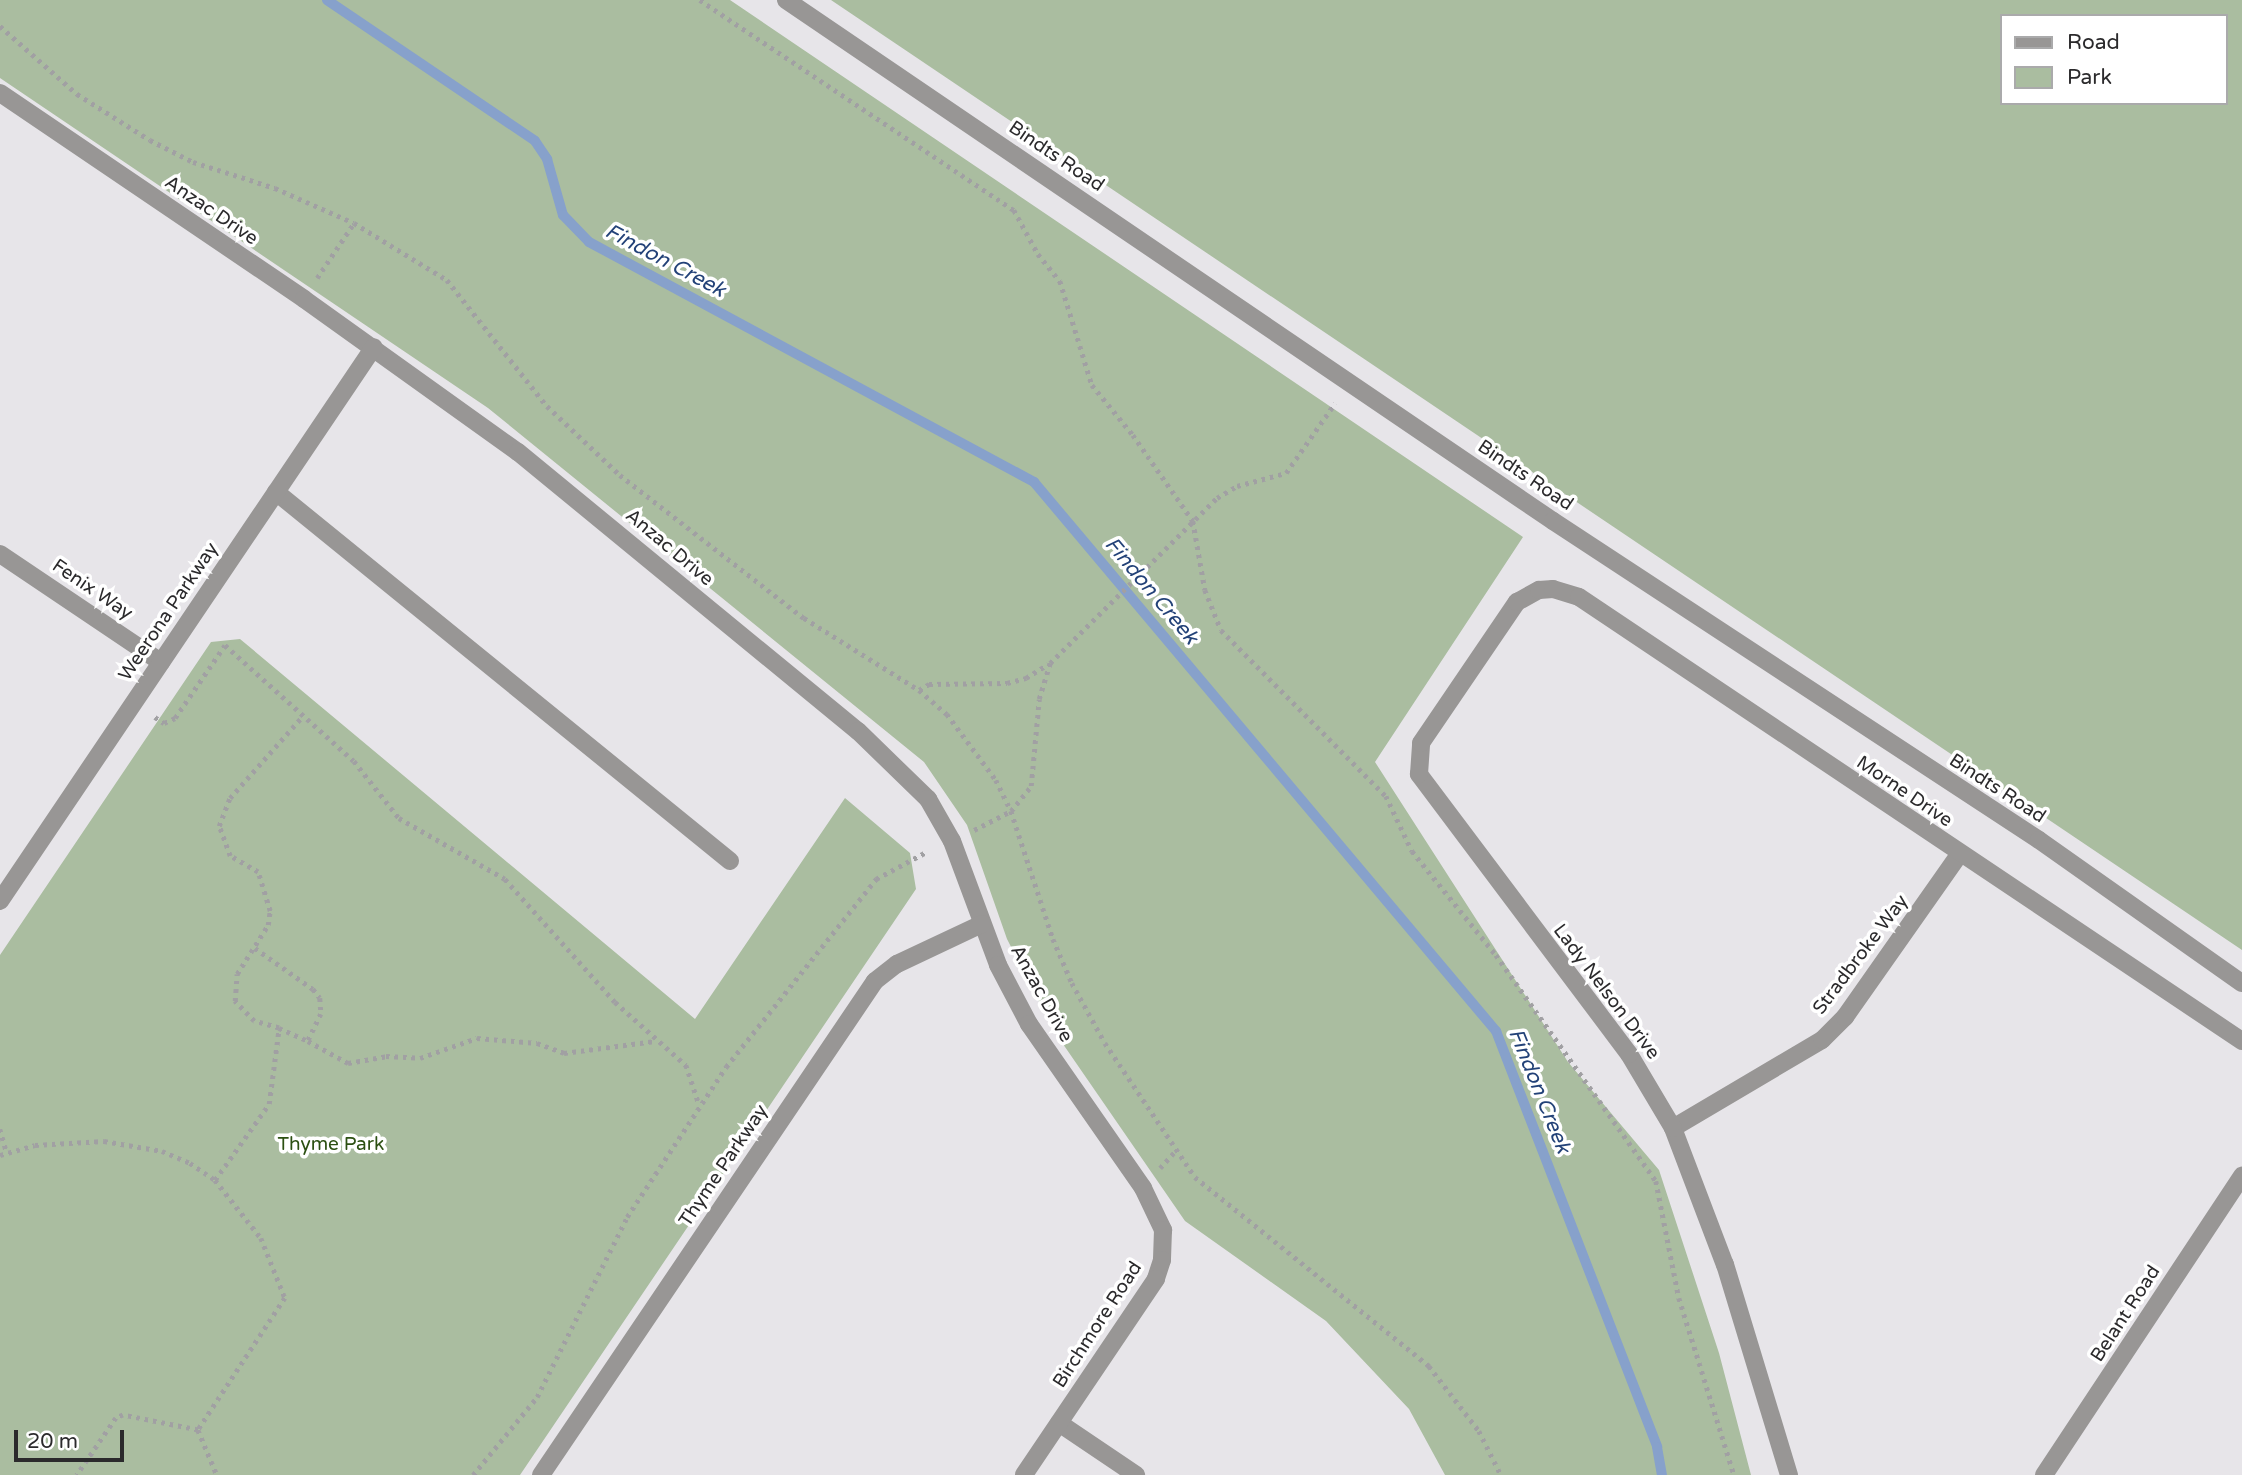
<!DOCTYPE html>
<style>
body{margin:0}
#map{position:relative;width:2242px;height:1475px;overflow:hidden;background:#e7e5e9;font-family:"Varela Round",sans-serif}
div>[style]{position:absolute}
[style*='--x']{left:calc(var(--x)*1px);top:calc(var(--y)*1px);width:calc(var(--w)*1px);rotate:calc(var(--a)*1deg)}
.green>*{inset:0;background:#aabda0}
.stream>*{height:10px;margin:-5px;padding:0 5px;transform-origin:5px;border-radius:5px;background:#87a1cb}
.path>*{height:4.5px;margin-top:-2.25px;transform-origin:0;background:repeating-linear-gradient(90deg,#a1a0a3 0 3.5px,transparent 0 8.5px)}
.service>*{height:18px;margin:-9px;padding:0 9px;transform-origin:9px;border-radius:9px;background:#989695}
.minor>*{height:18px;margin:-9px;padding:0 9px;transform-origin:9px;border-radius:9px;background:#989695}
span{translate:-50% -50%;white-space:nowrap;text-align:center;line-height:1.15;-webkit-text-stroke:7px #fff;paint-order:stroke}
.street-label{font-size:19px;color:#2b2a2c}
.park-label{font-size:19px;color:#2c5012}
.water-label{font-size:21px;color:#234278;font-style:italic}
.legend{position:absolute;left:2000px;top:14px;width:228px;height:91px;box-sizing:border-box;background:#fff;border:2px solid #aaaaab;margin:0;padding:9px 12px;list-style:none;font-size:21px;color:#2b2a2c}
.legend li{display:flex;align-items:center;gap:14px;height:35px}
.legend b{width:35px;border:2px solid #aaaaab}
.scale{position:absolute;left:14px;top:1430px;width:110px;height:32px;box-sizing:border-box;border:4px solid #2b2a2c;border-top:0;padding-left:9px;font-size:21px;line-height:24px;white-space:nowrap;color:#2b2a2c;-webkit-text-stroke:5px #fff;paint-order:stroke}
</style>
<div id="map">
<div class="green">
<div style="clip-path:polygon(0 0,730px 0,1523px 537px,1375px 762px,1568px 1062px,1659px 1170px,1719px 1353px,1751px 1475px,1445px 1475px,1409px 1409px,1326px 1321px,1185px 1221px,1054px 1031px,1007px 939px,967px 825px,924px 762px,488px 408px,0 78px)"></div>
<div style="clip-path:polygon(evenodd,831px 0,2242px 0,2242px 950px,831px 0,2002px 16px,2226px 16px,2226px 103px,2002px 103px,2002px 16px)"></div>
<div style="clip-path:polygon(240px 639px,695px 1019px,845px 798px,910px 853px,916px 889px,520px 1475px,0 1475px,0 955px,211px 642px)"></div>
</div>
<div class="stream">
<div style="--x:327;--y:0;--w:251;--a:34.1"></div>
<div style="--x:535;--y:141;--w:22;--a:56"></div>
<div style="--x:547;--y:159;--w:58;--a:74.1"></div>
<div style="--x:563;--y:215;--w:37;--a:46"></div>
<div style="--x:589;--y:242;--w:506;--a:28.34"></div>
<div style="--x:1034;--y:482;--w:718;--a:49.92"></div>
<div style="--x:1496;--y:1031;--w:446;--a:68.8"></div>
<div style="--x:1657;--y:1447;--w:28;--a:80"></div>
</div>
<div class="path">
<div style="--x:700;--y:0;--w:378;--a:33.8"></div>
<div style="--x:1014;--y:210;--w:50;--a:61.4"></div>
<div style="--x:1038;--y:254;--w:35;--a:51"></div>
<div style="--x:1060;--y:281;--w:109;--a:72.9"></div>
<div style="--x:1092;--y:385;--w:65;--a:50.6"></div>
<div style="--x:1133;--y:435;--w:105;--a:55.1"></div>
<div style="--x:1193;--y:521;--w:70;--a:80.1"></div>
<div style="--x:1205;--y:590;--w:43;--a:68.2"></div>
<div style="--x:1221;--y:630;--w:234;--a:45.2"></div>
<div style="--x:1386;--y:796;--w:61;--a:64.7"></div>
<div style="--x:1412;--y:851;--w:134;--a:51.1"></div>
<div style="--x:1496;--y:955;--w:277;--a:54.7"></div>
<div style="--x:1656;--y:1181;--w:119;--a:78.9"></div>
<div style="--x:1679;--y:1298;--w:185;--a:72.7"></div>
<div style="--x:0;--y:26;--w:103;--a:41.4"></div>
<div style="--x:77;--y:94;--w:86;--a:32.2"></div>
<div style="--x:150;--y:140;--w:48;--a:27.1"></div>
<div style="--x:193;--y:162;--w:86;--a:17.6"></div>
<div style="--x:275;--y:188;--w:86;--a:23.9"></div>
<div style="--x:354;--y:223;--w:109;--a:31.5"></div>
<div style="--x:447;--y:280;--w:161;--a:51.6"></div>
<div style="--x:547;--y:406;--w:100;--a:43.4"></div>
<div style="--x:620;--y:475;--w:233;--a:37.9"></div>
<div style="--x:804;--y:618;--w:136;--a:32.1"></div>
<div style="--x:919;--y:690;--w:37;--a:41"></div>
<div style="--x:947;--y:714;--w:82;--a:53.4"></div>
<div style="--x:996;--y:780;--w:34;--a:64"></div>
<div style="--x:1011;--y:811;--w:135;--a:71.8"></div>
<div style="--x:1053;--y:939;--w:48;--a:66.6"></div>
<div style="--x:1072;--y:983;--w:68;--a:61.2"></div>
<div style="--x:1105;--y:1043;--w:161;--a:56.1"></div>
<div style="--x:1195;--y:1177;--w:301;--a:38.9"></div>
<div style="--x:1429;--y:1366;--w:82;--a:52.4"></div>
<div style="--x:1479;--y:1431;--w:49;--a:63.4"></div>
<div style="--x:317;--y:278;--w:66;--a:-56.1"></div>
<div style="--x:919;--y:690;--w:12;--a:-31"></div>
<div style="--x:929;--y:684;--w:78;--a:-0.7"></div>
<div style="--x:1007;--y:683;--w:20;--a:-15"></div>
<div style="--x:1026;--y:678;--w:26;--a:-32"></div>
<div style="--x:155;--y:717;--w:11;--a:34"></div>
<div style="--x:164;--y:723;--w:12;--a:-24"></div>
<div style="--x:175;--y:718;--w:88;--a:-55.6"></div>
<div style="--x:225;--y:645;--w:173;--a:42"></div>
<div style="--x:354;--y:761;--w:73;--a:51.7"></div>
<div style="--x:399;--y:818;--w:122;--a:29.9"></div>
<div style="--x:505;--y:879;--w:165;--a:48.2"></div>
<div style="--x:615;--y:1002;--w:95;--a:41.6"></div>
<div style="--x:686;--y:1065;--w:41;--a:71.6"></div>
<div style="--x:974;--y:830;--w:42;--a:-27.2"></div>
<div style="--x:1011;--y:811;--w:32;--a:-51"></div>
<div style="--x:1031;--y:786;--w:87;--a:-84.7"></div>
<div style="--x:1039;--y:699;--w:38;--a:-73"></div>
<div style="--x:1050;--y:663;--w:235;--a:-44.7"></div>
<div style="--x:1217;--y:498;--w:23;--a:-31"></div>
<div style="--x:1237;--y:486;--w:51;--a:-14.9"></div>
<div style="--x:1286;--y:473;--w:85;--a:-55"></div>
<div style="--x:255;--y:948;--w:71;--a:35.3"></div>
<div style="--x:313;--y:989;--w:11;--a:52"></div>
<div style="--x:320;--y:998;--w:16;--a:86"></div>
<div style="--x:321;--y:1014;--w:30;--a:116"></div>
<div style="--x:308;--y:1041;--w:46;--a:28.8"></div>
<div style="--x:348;--y:1063;--w:39;--a:-10"></div>
<div style="--x:386;--y:1056;--w:34;--a:3"></div>
<div style="--x:420;--y:1058;--w:60;--a:-19.3"></div>
<div style="--x:477;--y:1038;--w:60;--a:4.8"></div>
<div style="--x:537;--y:1043;--w:29;--a:20"></div>
<div style="--x:564;--y:1053;--w:92;--a:-7.5"></div>
<div style="--x:279;--y:1028;--w:32;--a:24"></div>
<div style="--x:0;--y:1129;--w:25;--a:74"></div>
<div style="--x:0;--y:1155;--w:36;--a:-16"></div>
<div style="--x:35;--y:1145;--w:69;--a:-3.3"></div>
<div style="--x:104;--y:1141;--w:59;--a:9.8"></div>
<div style="--x:162;--y:1151;--w:30;--a:23"></div>
<div style="--x:190;--y:1163;--w:30;--a:34"></div>
<div style="--x:215;--y:1180;--w:74;--a:51.6"></div>
<div style="--x:261;--y:1238;--w:65;--a:68.2"></div>
<div style="--x:285;--y:1298;--w:158;--a:123.4"></div>
<div style="--x:198;--y:1430;--w:76;--a:-168.7"></div>
<div style="--x:123;--y:1415;--w:8;--a:157"></div>
<div style="--x:116;--y:1418;--w:69;--a:124.4"></div>
<div style="--x:1160;--y:1168;--w:24;--a:-48"></div>
<div style="--x:215;--y:1180;--w:93;--a:-54.6"></div>
<div style="--x:269;--y:1104;--w:77;--a:-82.5"></div>
<div style="--x:279;--y:1028;--w:26;--a:-164"></div>
<div style="--x:254;--y:1021;--w:28;--a:-134"></div>
<div style="--x:235;--y:1001;--w:27;--a:-86"></div>
<div style="--x:237;--y:974;--w:58;--a:-57.7"></div>
<div style="--x:268;--y:925;--w:14;--a:-82"></div>
<div style="--x:270;--y:911;--w:41;--a:-107.1"></div>
<div style="--x:258;--y:872;--w:32;--a:-150"></div>
<div style="--x:230;--y:856;--w:32;--a:-110"></div>
<div style="--x:219;--y:826;--w:30;--a:-69"></div>
<div style="--x:230;--y:798;--w:108;--a:-48.4"></div>
<div style="--x:198;--y:1430;--w:49;--a:67.1"></div>
<div style="--x:473;--y:1475;--w:101;--a:-50.6"></div>
<div style="--x:537;--y:1397;--w:201;--a:-63.4"></div>
<div style="--x:627;--y:1217;--w:180;--a:-56.6"></div>
<div style="--x:726;--y:1067;--w:241;--a:-51.4"></div>
<div style="--x:876;--y:879;--w:59;--a:-28.3"></div>
</div>
<div class="service">
<div style="--x:276;--y:492;--w:585;--a:39.1"></div>
<div style="--x:1059;--y:1423;--w:93;--a:34"></div>
</div>
<div class="minor">
<div style="--x:786;--y:0;--w:927;--a:34.19"></div>
<div style="--x:1553;--y:521;--w:581;--a:33.28"></div>
<div style="--x:2039;--y:840;--w:248;--a:35.2"></div>
<div style="--x:0;--y:93;--w:367;--a:34.1"></div>
<div style="--x:304;--y:299;--w:263;--a:35.6"></div>
<div style="--x:518;--y:452;--w:440;--a:39.4"></div>
<div style="--x:858;--y:731;--w:98;--a:44.2"></div>
<div style="--x:928;--y:799;--w:48;--a:60.3"></div>
<div style="--x:952;--y:841;--w:132;--a:69.6"></div>
<div style="--x:998;--y:965;--w:67;--a:62.3"></div>
<div style="--x:1029;--y:1024;--w:200;--a:55.2"></div>
<div style="--x:1143;--y:1188;--w:47;--a:64.5"></div>
<div style="--x:1163;--y:1230;--w:30;--a:92"></div>
<div style="--x:1162;--y:1260;--w:20;--a:108"></div>
<div style="--x:1156;--y:1279;--w:236;--a:124"></div>
<div style="--x:0;--y:554;--w:194;--a:33.9"></div>
<div style="--x:0;--y:901;--w:668;--a:-55.98"></div>
<div style="--x:1673;--y:1128;--w:173;--a:-30.6"></div>
<div style="--x:1822;--y:1040;--w:33;--a:-45"></div>
<div style="--x:1845;--y:1017;--w:198;--a:-54.9"></div>
<div style="--x:541;--y:1475;--w:596;--a:-55.94"></div>
<div style="--x:875;--y:981;--w:28;--a:-38"></div>
<div style="--x:897;--y:964;--w:94;--a:-25.2"></div>
<div style="--x:1789;--y:1475;--w:220;--a:-106.9"></div>
<div style="--x:1725;--y:1265;--w:147;--a:-110.8"></div>
<div style="--x:1673;--y:1128;--w:86;--a:-120.7"></div>
<div style="--x:1629;--y:1054;--w:350;--a:-126.9"></div>
<div style="--x:1419;--y:774;--w:31;--a:-86"></div>
<div style="--x:1421;--y:743;--w:171;--a:-55.8"></div>
<div style="--x:1517;--y:602;--w:25;--a:-29"></div>
<div style="--x:1539;--y:590;--w:14;--a:-4"></div>
<div style="--x:1553;--y:589;--w:27;--a:17"></div>
<div style="--x:1579;--y:597;--w:798;--a:33.81"></div>
<div style="--x:2044;--y:1475;--w:359;--a:-56.5"></div>
</div>
<div class="street-label">
<span style="left:1056px;top:157px;rotate:34deg">Bindts Road</span>
<span style="left:211px;top:211px;rotate:34deg">Anzac Drive</span>
<span style="left:1525px;top:476px;rotate:34deg">Bindts Road</span>
<span style="left:669px;top:548px;rotate:40deg">Anzac Drive</span>
<span style="left:92px;top:590px;rotate:34deg">Fenix Way</span>
<span style="left:169px;top:612px;rotate:-56deg">Weerona Parkway</span>
<span style="left:1997px;top:789px;rotate:33deg">Bindts Road</span>
<span style="left:1904px;top:792px;rotate:34deg">Morne Drive</span>
<span style="left:1861px;top:955px;rotate:-53deg">Stradbroke Way</span>
<span style="left:1606px;top:992px;rotate:53deg">Lady Nelson Drive</span>
<span style="left:1041px;top:994px;rotate:61deg">Anzac Drive</span>
<span style="left:724px;top:1166px;rotate:-56deg">Thyme Parkway</span>
<span style="left:2126px;top:1314px;rotate:-57deg">Belant Road</span>
<span style="left:1098px;top:1325px;rotate:-57deg">Birchmore Road</span>
</div>
<div class="park-label">
<span style="left:331px;top:1145px">Thyme Park</span>
</div>
<div class="water-label">
<span style="left:665px;top:261px;rotate:28deg">Findon Creek</span>
<span style="left:1151px;top:591px;rotate:50deg">Findon Creek</span>
<span style="left:1539px;top:1091px;rotate:68deg">Findon Creek</span>
</div>
<ul class="legend">
<li><b style="height:9px;background:#989695"></b>Road</li>
<li><b style="height:19px;background:#aabda0"></b>Park</li>
</ul>
<div class="scale">20 m</div>
</div>
